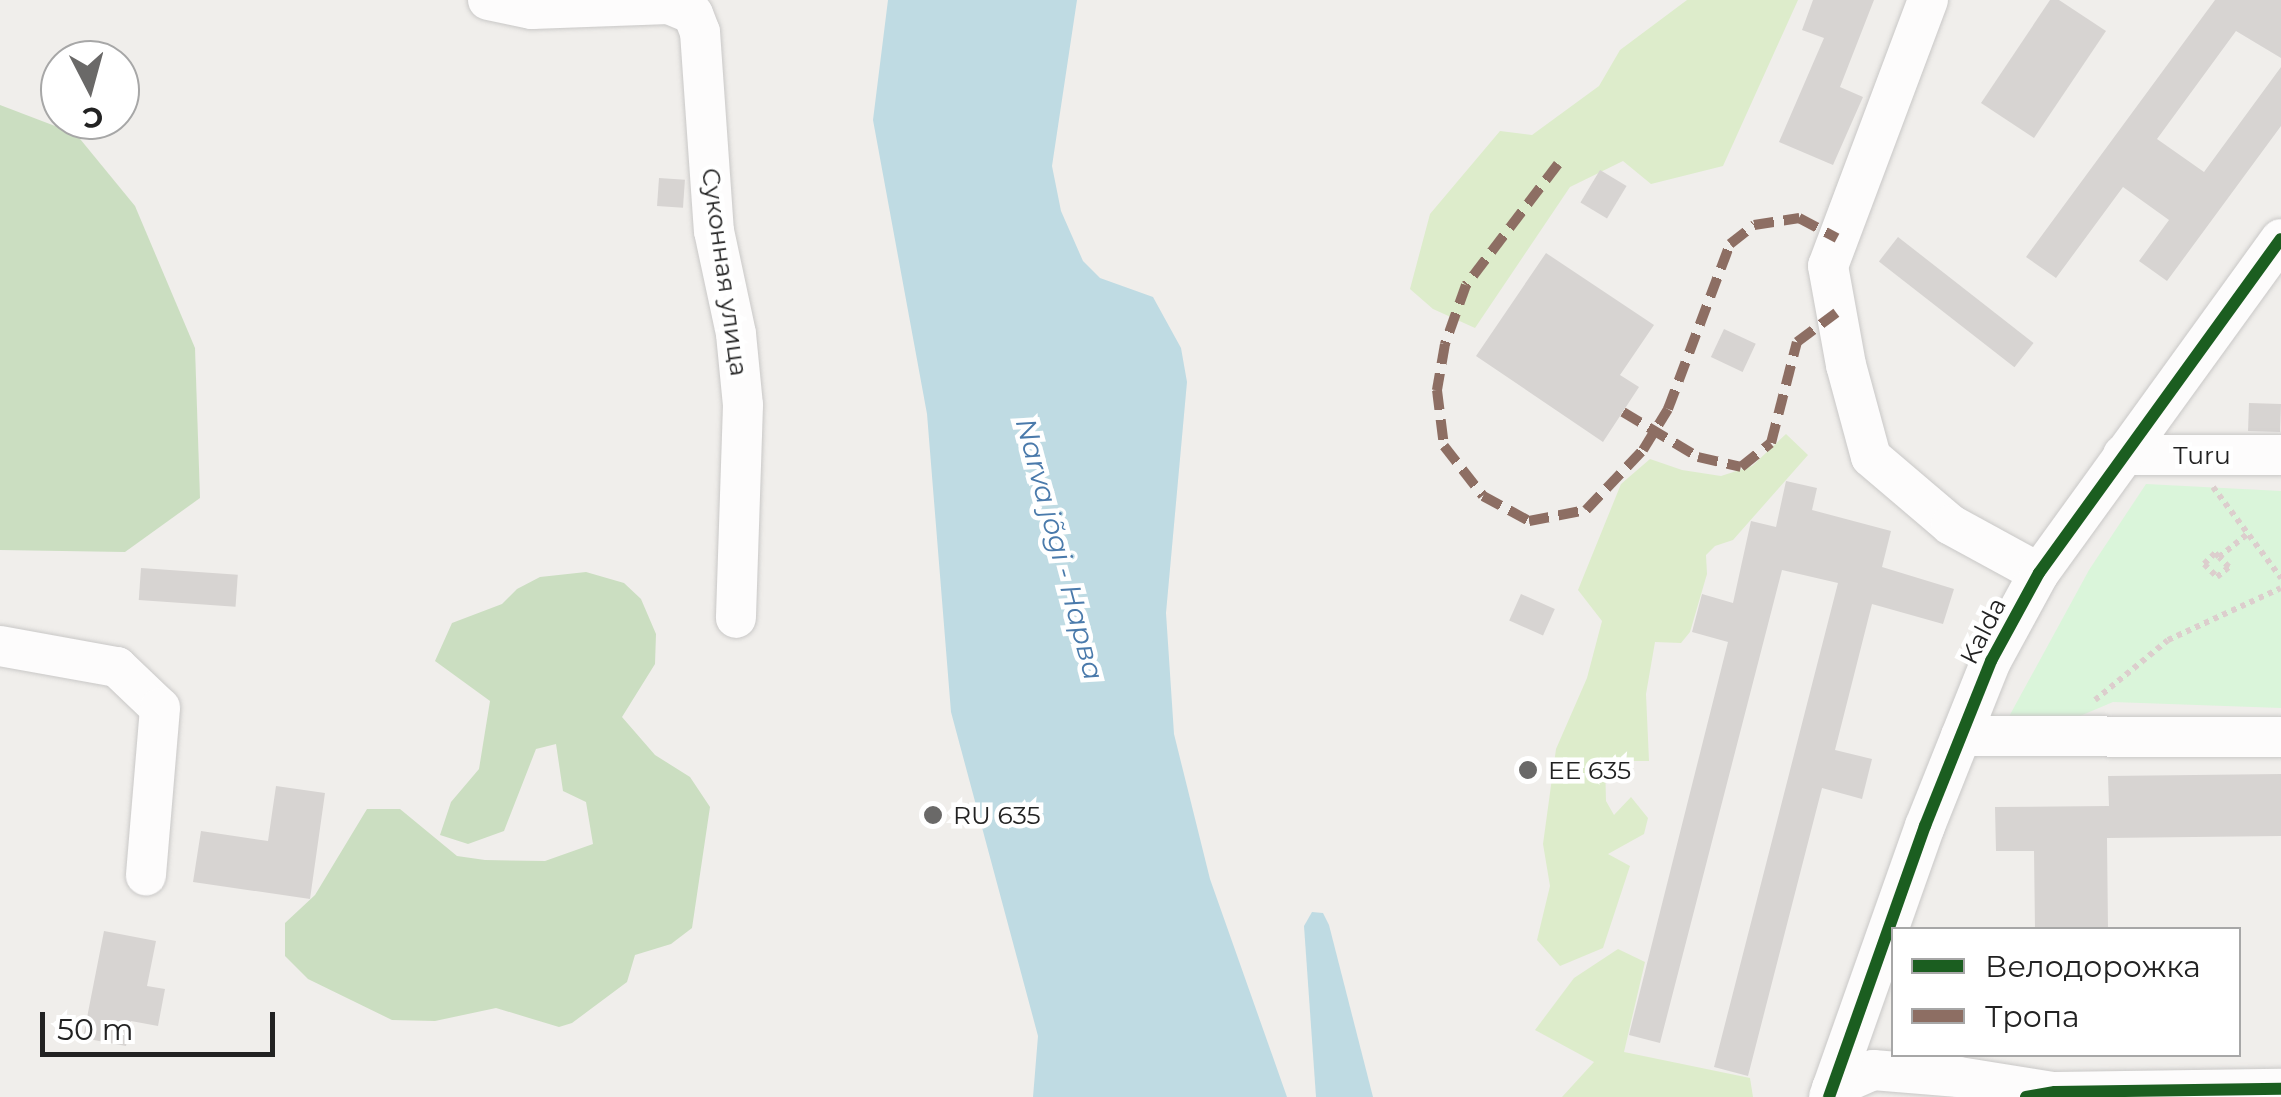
<!DOCTYPE html>
<meta charset="utf-8">
<style>
body{margin:0}
#map{position:relative;width:2281px;height:1097px;overflow:hidden;background:#f0eeeb;font-family:Montserrat,sans-serif}
div>[style]{position:absolute}
[style*='--x']{left:calc(var(--x)*1px);top:calc(var(--y)*1px);width:calc(var(--w)*1px);rotate:calc(var(--a)*1deg)}
.grass>*{inset:0;background:#ddeccb}
.forest>*{inset:0;background:#cbdec1}
.park>*{inset:0;background:#daf5da}
.water>*{inset:0;background:#bfdbe3}
.building>*{inset:0;background:#d7d4d2;transform-origin:0 0}
.path>*{height:6px;margin-top:-3px;transform-origin:0;background:repeating-linear-gradient(90deg,#dccecd 0 5px,transparent 0 10px)}
.roads{filter:drop-shadow(0 0 2px #c9c8c7) drop-shadow(0 0 2px #c9c8c7)}
.minor>*{height:40px;margin:-20px;padding:0 20px;transform-origin:20px;border-radius:20px;background:#fdfcfc}
.quiet>*{height:10px;margin-top:-5px;transform-origin:0;background:repeating-linear-gradient(90deg,#8d6e63 0 20px,transparent 0 30px)}
.cycleway>*{height:12px;margin:-6px;padding:0 6px;transform-origin:6px;border-radius:6px;background:#1b5e20}
.dots>*{width:28px;height:28px;translate:-50% -50%;box-sizing:border-box;border:5px solid #fff;border-radius:50%}
span{translate:-50% -50%;white-space:nowrap;text-align:center;line-height:1.15;-webkit-text-stroke:9px #fff;paint-order:stroke}
.street-label{font-size:25px;color:#222}
.poi-label{font-size:25px;color:#222}
.left{translate:0 -50%;text-align:left}
.water-label{font-size:28px;color:#4a7aab;font-style:italic}
.legend{position:absolute;left:1891px;top:927px;width:350px;height:130px;box-sizing:border-box;background:#fff;border:2px solid #a7a7a7;margin:0;padding:12px 18px;list-style:none;font-size:30px;color:#222}
.legend li{display:flex;align-items:center;gap:20px;height:50px}
.legend b{width:50px;border:2px solid #a7a7a7}
.north{position:absolute;left:40px;top:40px;width:100px;height:100px;box-sizing:border-box;background:#fff;border:2px solid #a7a7a7;border-radius:50%;rotate:174deg;font-size:28px;font-weight:700;line-height:40px;text-align:center;color:#222}
.north::after{content:'';display:block;margin:auto;width:35px;height:45px;background:#6a6968;clip-path:polygon(50% 0,100% 100%,50% 72%,0 100%)}
.scale{position:absolute;left:40px;top:1012px;width:235px;height:45px;box-sizing:border-box;border:5px solid #222;border-top:0;padding-left:12px;font-size:30px;line-height:35px;white-space:nowrap;color:#222;-webkit-text-stroke:8px #fff;paint-order:stroke}
</style>
<div id="map">
<div class="grass">
<div style="clip-path:polygon(1687px 0,1798px 0,1723px 166px,1651px 184px,1623px 161px,1570px 187px,1475px 328px,1433px 309px,1410px 289px,1430px 214px,1500px 131px,1532px 135px,1599px 86px,1620px 50px)"></div>
<div style="clip-path:polygon(1786px 434px,1808px 455px,1733px 540px,1715px 546px,1706px 555px,1707px 574px,1690px 632px,1681px 643px,1655px 642px,1646px 694px,1649px 761px,1605px 761px,1606px 801px,1614px 815px,1631px 797px,1648px 818px,1644px 834px,1608px 854px,1630px 866px,1603px 948px,1560px 966px,1537px 940px,1550px 886px,1543px 844px,1556px 749px,1587px 678px,1602px 621px,1578px 590px,1621px 484px,1650px 459px,1682px 470px,1721px 476px,1752px 466px)"></div>
<div style="clip-path:polygon(1618px 949px,1645px 962px,1624px 1052px,1750px 1078px,1753px 1097px,1562px 1097px,1594px 1062px,1535px 1030px,1574px 978px)"></div>
</div>
<div class="forest">
<div style="clip-path:polygon(0 105px,76px 134px,135px 206px,195px 348px,200px 498px,125px 552px,0 550px)"></div>
<div style="clip-path:polygon(586px 572px,624px 583px,641px 599px,656px 634px,655px 664px,622px 717px,655px 755px,690px 777px,710px 807px,692px 928px,671px 944px,635px 955px,627px 982px,572px 1023px,559px 1027px,496px 1008px,435px 1021px,392px 1020px,308px 979px,285px 956px,285px 923px,315px 895px,367px 809px,400px 809px,457px 856px,485px 860px,545px 861px,593px 844px,586px 802px,563px 791px,556px 744px,536px 749px,504px 831px,468px 844px,440px 835px,451px 802px,479px 769px,490px 701px,435px 661px,452px 623px,502px 604px,517px 589px,540px 577px)"></div>
</div>
<div class="park">
<div style="clip-path:polygon(2146px 484px,2281px 491px,2281px 708px,2113px 702px,2073px 719px,2006px 722px,2089px 570px)"></div>
</div>
<div class="water">
<div style="clip-path:polygon(888px 0,1077px 0,1052px 166px,1061px 211px,1083px 261px,1100px 278px,1153px 297px,1181px 348px,1187px 382px,1166px 613px,1174px 734px,1210px 879px,1287px 1097px,1033px 1097px,1038px 1036px,951px 712px,927px 414px,873px 120px)"></div>
<div style="clip-path:polygon(1312px 912px,1323px 913px,1329px 925px,1373px 1097px,1316px 1097px,1304px 926px)"></div>
</div>
<div class="building">
<div style="clip-path:polygon(1813px 0,1874px 0,1840px 87px,1863px 97px,1833px 165px,1779px 142px,1824px 38px,1802px 30px)"></div>
<div style="clip-path:polygon(2050px 0,2059px 0,2106px 31px,2034px 138px,1981px 103px)"></div>
<div style="clip-path:polygon(2215px 0,2281px 0,2281px 58px,2236px 31px,2157px 139px,2204px 172px,2281px 67px,2281px 126px,2167px 281px,2139px 261px,2169px 220px,2123px 187px,2056px 278px,2026px 257px)"></div>
<div style="left:1600px;top:170px;width:31px;height:38px;rotate:31deg"></div>
<div style="left:659px;top:178px;width:26px;height:28px;rotate:4deg"></div>
<div style="left:1898px;top:237px;width:172px;height:31px;rotate:38deg"></div>
<div style="clip-path:polygon(1546px 253px,1654px 325px,1620px 375px,1639px 387px,1603px 442px,1476px 356px)"></div>
<div style="left:1724px;top:329px;width:35px;height:31px;rotate:25deg"></div>
<div style="left:2249px;top:403px;width:32px;height:28px;rotate:2deg"></div>
<div style="clip-path:polygon(1786px 481px,1817px 488px,1812px 510px,1891px 531px,1882px 567px,1954px 589px,1943px 624px,1872px 604px,1835px 750px,1872px 759px,1862px 799px,1822px 788px,1748px 1076px,1714px 1067px,1838px 583px,1782px 570px,1660px 1043px,1629px 1035px,1728px 642px,1692px 632px,1702px 594px,1733px 603px,1751px 521px,1776px 527px)"></div>
<div style="left:141px;top:568px;width:97px;height:32px;rotate:4deg"></div>
<div style="left:1521px;top:594px;width:37px;height:29px;rotate:24deg"></div>
<div style="clip-path:polygon(2281px 774px,2281px 836px,2107px 838px,2108px 930px,2035px 930px,2034px 851px,1996px 851px,1995px 807px,2109px 806px,2108px 776px)"></div>
<div style="clip-path:polygon(276px 786px,325px 793px,310px 899px,193px 882px,201px 831px,268px 841px)"></div>
<div style="clip-path:polygon(104px 931px,156px 941px,147px 986px,165px 989px,158px 1026px,131px 1021px,126px 1046px,83px 1038px)"></div>
</div>
<div class="path">
<div style="--x:2213;--y:487;--w:114;--a:53.2"></div>
<div style="--x:2219;--y:557;--w:6;--a:-135"></div>
<div style="--x:2215;--y:553;--w:16;--a:135"></div>
<div style="--x:2204;--y:564;--w:18;--a:45"></div>
<div style="--x:2217;--y:577;--w:16;--a:-40"></div>
<div style="--x:2229;--y:567;--w:14;--a:-135"></div>
<div style="--x:2219;--y:557;--w:36;--a:-39"></div>
<div style="--x:2095;--y:700;--w:94;--a:-39.4"></div>
<div style="--x:2168;--y:640;--w:124;--a:-24.7"></div>
</div>
<div class="roads">
<div class="minor">
<div style="--x:488;--y:0;--w:45;--a:11.6"></div>
<div style="--x:532;--y:9;--w:137;--a:-2.1"></div>
<div style="--x:669;--y:4;--w:26;--a:23"></div>
<div style="--x:693;--y:14;--w:19;--a:69"></div>
<div style="--x:700;--y:32;--w:199;--a:86"></div>
<div style="--x:714;--y:231;--w:105;--a:77.9"></div>
<div style="--x:736;--y:334;--w:71;--a:84.4"></div>
<div style="--x:743;--y:405;--w:213;--a:91.9"></div>
<div style="--x:1928;--y:0;--w:284;--a:110.6"></div>
<div style="--x:1828;--y:266;--w:101;--a:79.7"></div>
<div style="--x:1846;--y:365;--w:95;--a:74.8"></div>
<div style="--x:1871;--y:457;--w:105;--a:40.4"></div>
<div style="--x:1951;--y:525;--w:100;--a:28.6"></div>
<div style="--x:2123;--y:455;--w:158;--a:0"></div>
<div style="--x:0;--y:646;--w:119;--a:10.2"></div>
<div style="--x:117;--y:667;--w:59;--a:43.6"></div>
<div style="--x:160;--y:708;--w:168;--a:94.8"></div>
<div style="--x:1961;--y:736;--w:320;--a:0.2"></div>
<div style="--x:1832;--y:1088;--w:45;--a:-23.7"></div>
<div style="--x:1873;--y:1070;--w:86;--a:4.7"></div>
<div style="--x:1959;--y:1077;--w:95;--a:9.1"></div>
<div style="--x:1829;--y:1097;--w:288;--a:-70.5"></div>
<div style="--x:1925;--y:826;--w:178;--a:-68.2"></div>
<div style="--x:1991;--y:661;--w:100;--a:-61.4"></div>
<div style="--x:2039;--y:573;--w:412;--a:-54.1"></div>
<div style="--x:2026;--y:1097;--w:29;--a:-10"></div>
<div style="--x:2055;--y:1092;--w:226;--a:-0.8"></div>
</div>
</div>
<div class="quiet">
<div style="--x:1558;--y:164;--w:152;--a:127.2"></div>
<div style="--x:1466;--y:285;--w:63;--a:109.6"></div>
<div style="--x:1445;--y:344;--w:47;--a:99.9"></div>
<div style="--x:1437;--y:390;--w:56;--a:82.9"></div>
<div style="--x:1444;--y:446;--w:63;--a:52"></div>
<div style="--x:1483;--y:496;--w:52;--a:28.5"></div>
<div style="--x:1529;--y:521;--w:58;--a:-10.9"></div>
<div style="--x:1586;--y:510;--w:83;--a:-46.5"></div>
<div style="--x:1643;--y:450;--w:48;--a:-58.6"></div>
<div style="--x:1668;--y:409;--w:176;--a:-69.4"></div>
<div style="--x:1730;--y:244;--w:31;--a:-38"></div>
<div style="--x:1754;--y:225;--w:46;--a:-8.8"></div>
<div style="--x:1799;--y:218;--w:43;--a:27.8"></div>
<div style="--x:1623;--y:412;--w:87;--a:31"></div>
<div style="--x:1698;--y:457;--w:44;--a:13.1"></div>
<div style="--x:1741;--y:467;--w:38;--a:-39"></div>
<div style="--x:1771;--y:443;--w:104;--a:-75.6"></div>
<div style="--x:1797;--y:342;--w:49;--a:-36.6"></div>
</div>
<div class="cycleway">
<div style="--x:1829;--y:1097;--w:288;--a:-70.5"></div>
<div style="--x:1925;--y:826;--w:178;--a:-68.2"></div>
<div style="--x:1991;--y:661;--w:100;--a:-61.4"></div>
<div style="--x:2039;--y:573;--w:412;--a:-54.1"></div>
<div style="--x:2026;--y:1097;--w:29;--a:-10"></div>
<div style="--x:2055;--y:1092;--w:226;--a:-0.8"></div>
</div>
<div class="dots">
<div style="left:1528px;top:770px;background:#6a6968"></div>
<div style="left:933px;top:815px;background:#6a6968"></div>
</div>
<div class="street-label">
<span style="left:725px;top:272px;rotate:82deg">Суконная улица</span>
<span style="left:2202px;top:455px">Turu</span>
<span style="left:1983px;top:631px;rotate:-63deg">Kalda</span>
</div>
<div class="poi-label">
<span class="left" style="left:1548px;top:770px">EE 635</span>
<span class="left" style="left:953px;top:815px">RU 635</span>
</div>
<div class="water-label">
<span style="left:1060px;top:549px;rotate:75deg">Narva jõgi - Нарва</span>
</div>
<ul class="legend">
<li><b style="height:12px;background:#1b5e20"></b>Велодорожка</li>
<li><b style="height:12px;background:#8d6e63"></b>Тропа</li>
</ul>
<div class="north">С</div>
<div class="scale">50 m</div>
</div>
